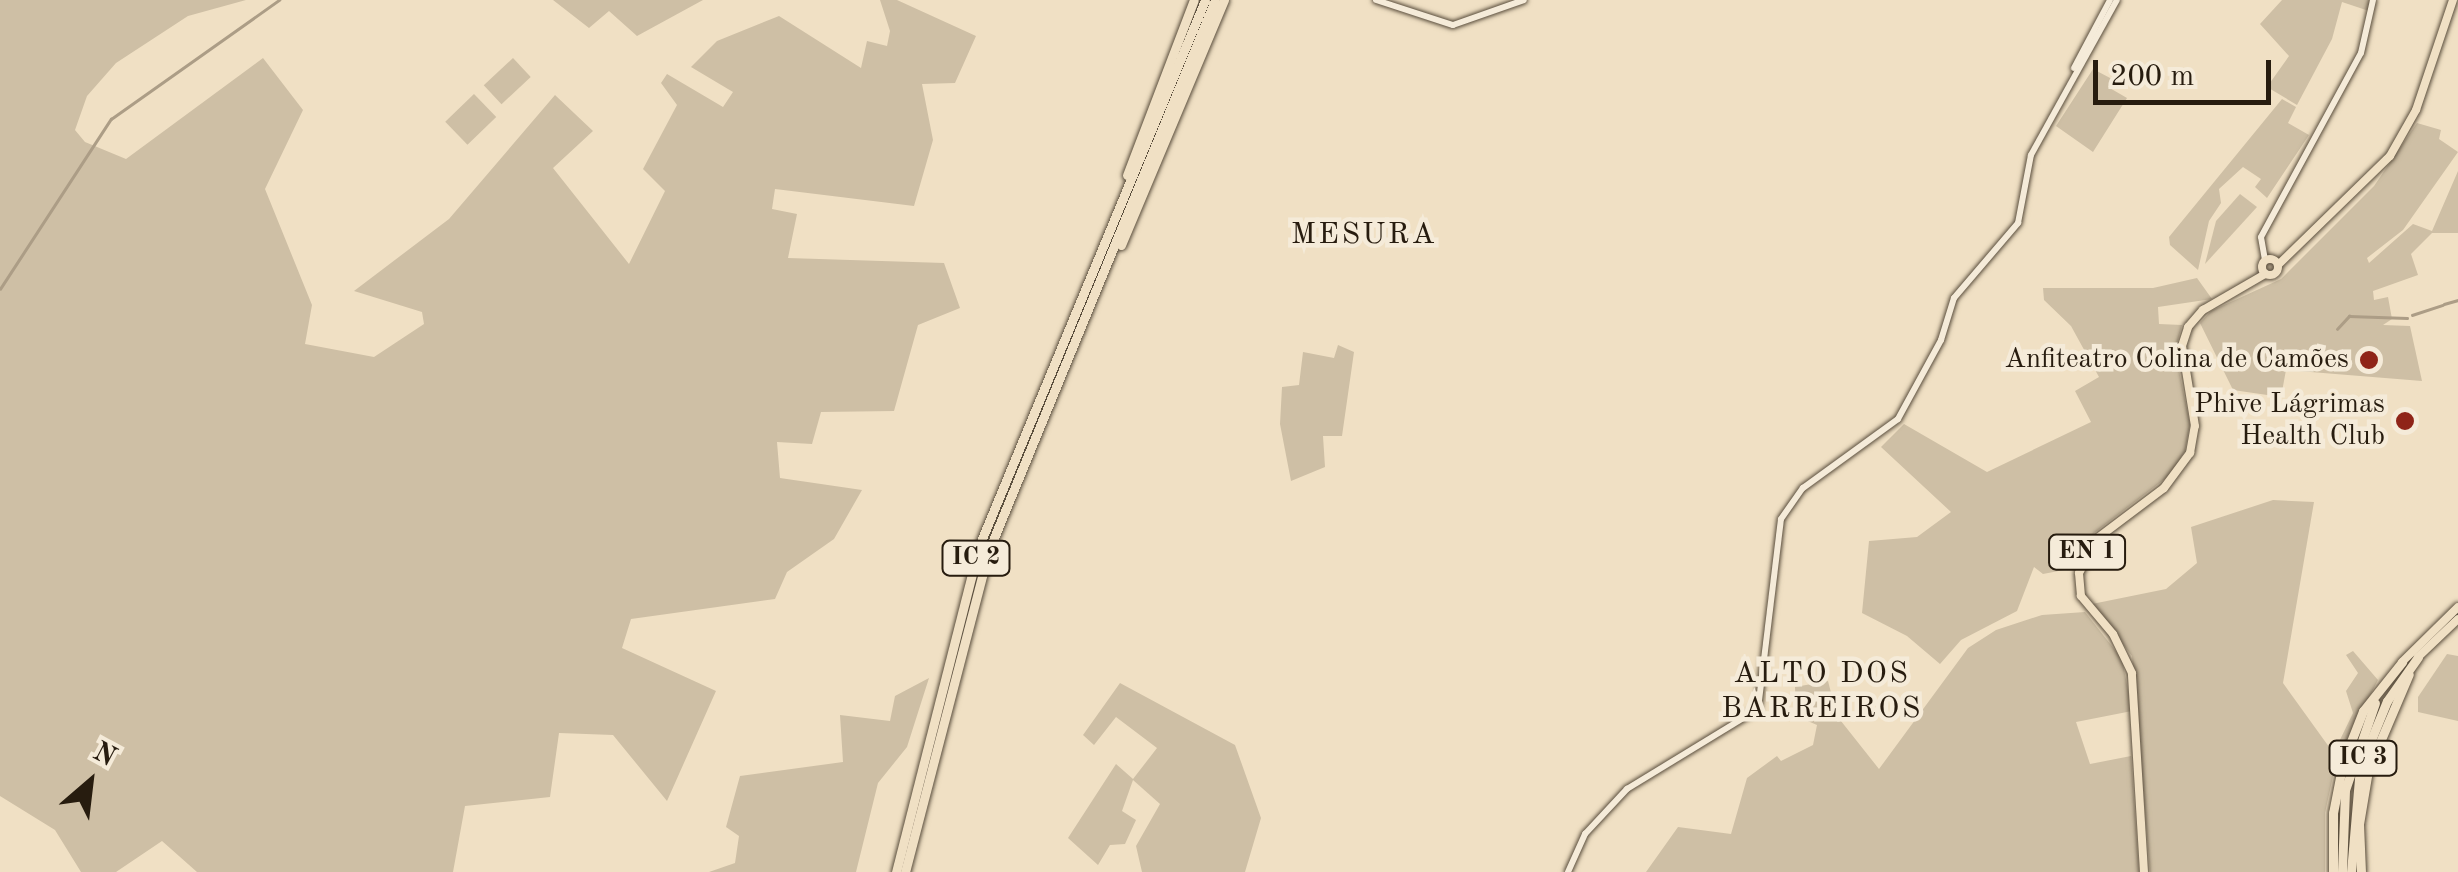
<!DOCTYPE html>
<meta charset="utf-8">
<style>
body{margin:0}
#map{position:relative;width:2458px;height:872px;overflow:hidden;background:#f0e0c4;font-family:"Old Standard TT",serif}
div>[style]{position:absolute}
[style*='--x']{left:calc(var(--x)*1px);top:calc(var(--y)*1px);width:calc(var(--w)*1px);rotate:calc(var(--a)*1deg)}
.green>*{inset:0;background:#cebfa5;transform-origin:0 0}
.stream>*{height:2.5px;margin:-1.25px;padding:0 1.25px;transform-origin:1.25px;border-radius:1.25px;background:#ac9d86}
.roads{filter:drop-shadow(0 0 2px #594d3c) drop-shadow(0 0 2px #594d3c)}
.minor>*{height:6px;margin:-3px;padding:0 3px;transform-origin:3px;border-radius:3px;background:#f5ebd9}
.major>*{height:8px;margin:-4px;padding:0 4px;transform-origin:4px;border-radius:4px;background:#f0e0c4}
.major>.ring{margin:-4px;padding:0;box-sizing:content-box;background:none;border:8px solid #f0e0c4;border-radius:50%}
.highway>*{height:9px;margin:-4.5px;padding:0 4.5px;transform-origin:4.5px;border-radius:4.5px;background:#f0e0c4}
.dots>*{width:28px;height:28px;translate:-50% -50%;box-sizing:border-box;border:5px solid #f5ebd9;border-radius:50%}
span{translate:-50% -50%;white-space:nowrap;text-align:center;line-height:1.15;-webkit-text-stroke:9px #f5ebd9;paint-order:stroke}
.shield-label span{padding:2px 8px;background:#f5ebd9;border:2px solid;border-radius:8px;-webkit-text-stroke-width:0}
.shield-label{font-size:25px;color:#271c0f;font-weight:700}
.poi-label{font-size:28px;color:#271c0f}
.right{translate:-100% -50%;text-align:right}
.neighbourhood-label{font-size:30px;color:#271c0f;letter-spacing:2.5px}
.north{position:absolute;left:40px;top:732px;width:100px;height:100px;-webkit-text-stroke:8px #f5ebd9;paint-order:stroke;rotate:28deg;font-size:28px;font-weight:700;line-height:40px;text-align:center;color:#271c0f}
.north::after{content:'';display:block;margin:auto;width:35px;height:45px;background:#271c0f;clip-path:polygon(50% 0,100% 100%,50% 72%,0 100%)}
.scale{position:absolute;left:2093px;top:60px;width:178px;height:45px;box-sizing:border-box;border:5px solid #271c0f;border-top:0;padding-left:12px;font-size:30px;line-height:35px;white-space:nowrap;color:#271c0f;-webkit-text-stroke:8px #f5ebd9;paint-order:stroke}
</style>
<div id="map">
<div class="green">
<div style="clip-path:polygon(0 0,246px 0,188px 16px,116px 63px,87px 96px,75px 130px,85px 142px,126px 159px,263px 58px,303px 110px,265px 189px,312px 305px,305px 344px,374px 357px,424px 324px,422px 312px,354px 291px,449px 219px,555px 95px,593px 131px,553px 168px,629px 264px,665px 191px,643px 169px,677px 105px,661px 83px,667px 74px,723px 107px,733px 92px,691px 67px,717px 41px,779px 16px,861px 68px,867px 41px,887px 46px,890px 31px,880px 0,897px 0,976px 36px,955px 83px,922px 84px,933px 140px,914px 206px,775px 189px,772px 209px,797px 214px,788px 258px,944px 263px,960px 308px,918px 325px,894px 411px,821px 412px,812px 444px,777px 442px,780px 478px,862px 490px,834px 539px,787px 572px,775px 599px,631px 619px,622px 648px,716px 691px,667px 801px,613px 735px,559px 733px,550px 797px,465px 806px,453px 872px,197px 872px,162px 841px,116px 872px,81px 872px,55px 830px,0 796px)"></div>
<div style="clip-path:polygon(553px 0,703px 0,637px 36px,609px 11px,589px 28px)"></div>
<div style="clip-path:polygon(2282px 0,2369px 0,2369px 11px,2342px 2px,2332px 39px,2297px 105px,2267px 87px,2289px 56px,2260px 24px)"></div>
<div style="left:513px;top:58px;width:26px;height:40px;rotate:47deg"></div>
<div style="clip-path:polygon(2093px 69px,2112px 79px,2108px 87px,2127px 98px,2093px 152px,2056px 126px)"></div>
<div style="left:474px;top:94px;width:32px;height:40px;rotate:46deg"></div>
<div style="clip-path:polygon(2282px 99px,2296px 107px,2288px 123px,2309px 135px,2267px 198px,2255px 187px,2261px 179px,2243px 167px,2219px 189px,2221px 203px,2209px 221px,2198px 270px,2170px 245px,2169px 237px)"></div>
<div style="clip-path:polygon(2417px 123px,2441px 130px,2439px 139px,2458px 152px,2403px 230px,2367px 258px,2369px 263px,2413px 224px,2432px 231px,2458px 171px,2458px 233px,2432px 233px,2411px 254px,2418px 275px,2373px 291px,2374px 300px,2388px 297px,2392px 319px,2383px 325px,2410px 326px,2422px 381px,2286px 370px,2281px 397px,2233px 390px,2200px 323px,2211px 311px,2281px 279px,2374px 186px)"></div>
<div style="clip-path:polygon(2240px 194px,2257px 207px,2205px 264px,2216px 221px)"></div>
<div style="clip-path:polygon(2197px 278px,2212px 299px,2158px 307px,2159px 324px,2182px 325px,2175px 351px,2190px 424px,2185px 451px,2170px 475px,2094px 533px,2074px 568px,2043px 574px,2034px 567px,2017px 611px,1961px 640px,1940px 664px,1907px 636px,1862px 613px,1869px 541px,1917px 537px,1951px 512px,1881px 447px,1904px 424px,1987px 472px,2091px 422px,2075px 391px,2099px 377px,2071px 326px,2044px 300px,2043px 288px,2153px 288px)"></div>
<div style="clip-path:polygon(1338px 345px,1354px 352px,1342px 436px,1323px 436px,1325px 467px,1291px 481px,1280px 424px,1282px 387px,1299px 385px,1303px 352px,1334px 358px)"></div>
<div style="clip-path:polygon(2273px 500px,2314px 502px,2283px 683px,2337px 758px,2325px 813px,2325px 872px,2150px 872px,2132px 656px,2092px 604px,2166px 589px,2197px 563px,2191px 527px)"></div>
<div style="clip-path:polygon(2085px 612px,2122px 659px,2132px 711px,2076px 722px,2090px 764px,2131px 756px,2139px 872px,1646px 872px,1678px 827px,1731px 834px,1747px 778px,1777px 756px,1781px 761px,1813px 745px,1817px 725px,1796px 716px,1795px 687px,1828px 681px,1837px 716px,1879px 769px,1968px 648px,1996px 630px,2042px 615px)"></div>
<div style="clip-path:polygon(2353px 651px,2378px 680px,2342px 749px,2337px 746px,2353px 713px,2346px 691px,2358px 673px,2346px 655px)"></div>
<div style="clip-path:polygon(2447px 654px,2458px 656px,2458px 721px,2418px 712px,2418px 697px)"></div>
<div style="clip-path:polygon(929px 678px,907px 747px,878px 783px,856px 872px,709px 872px,735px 863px,739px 836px,726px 827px,740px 776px,843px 762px,840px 715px,890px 721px,895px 696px)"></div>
<div style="clip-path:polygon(1120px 683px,1235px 745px,1261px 818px,1245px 872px,1142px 872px,1136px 846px,1160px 804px,1133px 780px,1122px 811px,1136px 820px,1125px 844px,1110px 845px,1098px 865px,1068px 838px,1116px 764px,1133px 779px,1157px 748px,1116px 717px,1094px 745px,1083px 735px)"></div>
</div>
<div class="stream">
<div style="--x:0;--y:289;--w:203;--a:-56.9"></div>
<div style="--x:111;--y:119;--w:206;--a:-35.3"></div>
<div style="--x:2444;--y:304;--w:15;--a:-16"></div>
<div style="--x:2412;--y:315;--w:32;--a:-18"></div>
<div style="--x:2337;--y:329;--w:18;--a:-47"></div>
<div style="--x:2349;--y:316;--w:58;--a:2"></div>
</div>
<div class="roads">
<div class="minor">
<div style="--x:1376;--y:0;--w:81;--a:18"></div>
<div style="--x:1453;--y:25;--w:75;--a:-19.4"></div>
<div style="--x:2074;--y:68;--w:77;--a:-62.1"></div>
<div style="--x:2265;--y:260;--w:23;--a:-100"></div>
<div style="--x:2261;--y:237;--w:209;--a:-61.5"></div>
<div style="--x:2361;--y:53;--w:54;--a:-77.2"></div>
<div style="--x:1568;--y:872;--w:42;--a:-65.9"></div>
<div style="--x:1585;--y:834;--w:62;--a:-47"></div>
<div style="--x:1627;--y:789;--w:153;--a:-31.4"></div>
<div style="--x:1758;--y:709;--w:191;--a:-83.1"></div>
<div style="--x:1781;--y:519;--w:38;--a:-55"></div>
<div style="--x:1803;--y:488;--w:117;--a:-36"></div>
<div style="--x:1898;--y:419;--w:90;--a:-61.4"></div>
<div style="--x:1941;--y:340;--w:44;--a:-72.8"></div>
<div style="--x:1954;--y:298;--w:99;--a:-49.5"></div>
<div style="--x:2018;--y:223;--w:69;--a:-79.2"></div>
<div style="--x:2031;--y:155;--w:177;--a:-61"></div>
</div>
<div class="major">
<div class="ring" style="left:2262px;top:259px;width:8px;height:8px"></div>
<div style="--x:2278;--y:265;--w:156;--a:-44.2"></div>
<div style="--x:2390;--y:156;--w:53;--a:-60.5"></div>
<div style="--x:2416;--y:110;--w:116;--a:-71.4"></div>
<div style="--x:2418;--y:657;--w:55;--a:-43.5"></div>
<div style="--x:2402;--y:662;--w:78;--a:-44.5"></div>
<div style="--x:2144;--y:872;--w:199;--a:-93.5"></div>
<div style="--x:2132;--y:673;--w:43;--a:-116"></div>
<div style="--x:2113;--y:634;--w:50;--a:-130.1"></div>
<div style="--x:2081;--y:596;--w:23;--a:-95"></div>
<div style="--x:2079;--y:573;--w:41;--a:-60.9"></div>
<div style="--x:2099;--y:537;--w:81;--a:-37"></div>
<div style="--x:2164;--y:488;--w:44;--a:-53.4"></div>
<div style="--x:2190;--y:453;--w:27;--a:-80"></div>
<div style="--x:2195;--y:426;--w:81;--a:-99.2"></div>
<div style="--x:2182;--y:346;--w:20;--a:-72"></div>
<div style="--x:2188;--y:327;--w:23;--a:-49"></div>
<div style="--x:2203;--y:310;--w:72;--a:-30.1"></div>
</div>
<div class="highway">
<div style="--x:1127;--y:175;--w:187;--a:-69.1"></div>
<div style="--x:1121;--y:245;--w:266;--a:-67.2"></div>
<div style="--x:896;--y:872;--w:336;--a:-75.7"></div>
<div style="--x:979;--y:546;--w:591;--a:-67.51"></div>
<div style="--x:905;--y:872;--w:333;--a:-75.4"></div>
<div style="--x:989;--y:550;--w:595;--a:-67.66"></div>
<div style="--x:2333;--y:872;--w:59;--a:-90"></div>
<div style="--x:2333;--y:813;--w:52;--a:-78.9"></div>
<div style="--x:2343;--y:762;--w:55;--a:-68.6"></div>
<div style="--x:2363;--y:711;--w:63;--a:-51.5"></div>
<div style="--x:2342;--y:872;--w:82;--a:-87.9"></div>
<div style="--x:2345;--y:790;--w:92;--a:-71"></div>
<div style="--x:2351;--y:872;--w:105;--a:-85.1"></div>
<div style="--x:2360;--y:767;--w:71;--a:-67.8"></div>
<div style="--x:2387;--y:701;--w:54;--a:-54.8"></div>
<div style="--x:2361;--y:872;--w:48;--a:-92.4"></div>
<div style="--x:2359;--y:824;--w:55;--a:-80.5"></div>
<div style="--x:2368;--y:770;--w:104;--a:-66.9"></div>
</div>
</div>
<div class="dots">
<div style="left:2369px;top:360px;background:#8f2418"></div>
<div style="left:2405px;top:421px;background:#8f2418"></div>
</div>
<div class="shield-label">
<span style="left:2087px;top:552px">EN 1</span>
<span style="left:976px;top:558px">IC 2</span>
<span style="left:2363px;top:758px">IC 3</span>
</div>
<div class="poi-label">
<span class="right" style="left:2349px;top:360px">Anfiteatro Colina de Camões</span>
<span class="right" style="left:2385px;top:421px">Phive Lágrimas<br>Health Club</span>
</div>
<div class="neighbourhood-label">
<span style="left:1364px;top:235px">MESURA</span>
<span style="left:1822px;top:691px">ALTO DOS<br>BARREIROS</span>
</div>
<div class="north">N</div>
<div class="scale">200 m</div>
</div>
